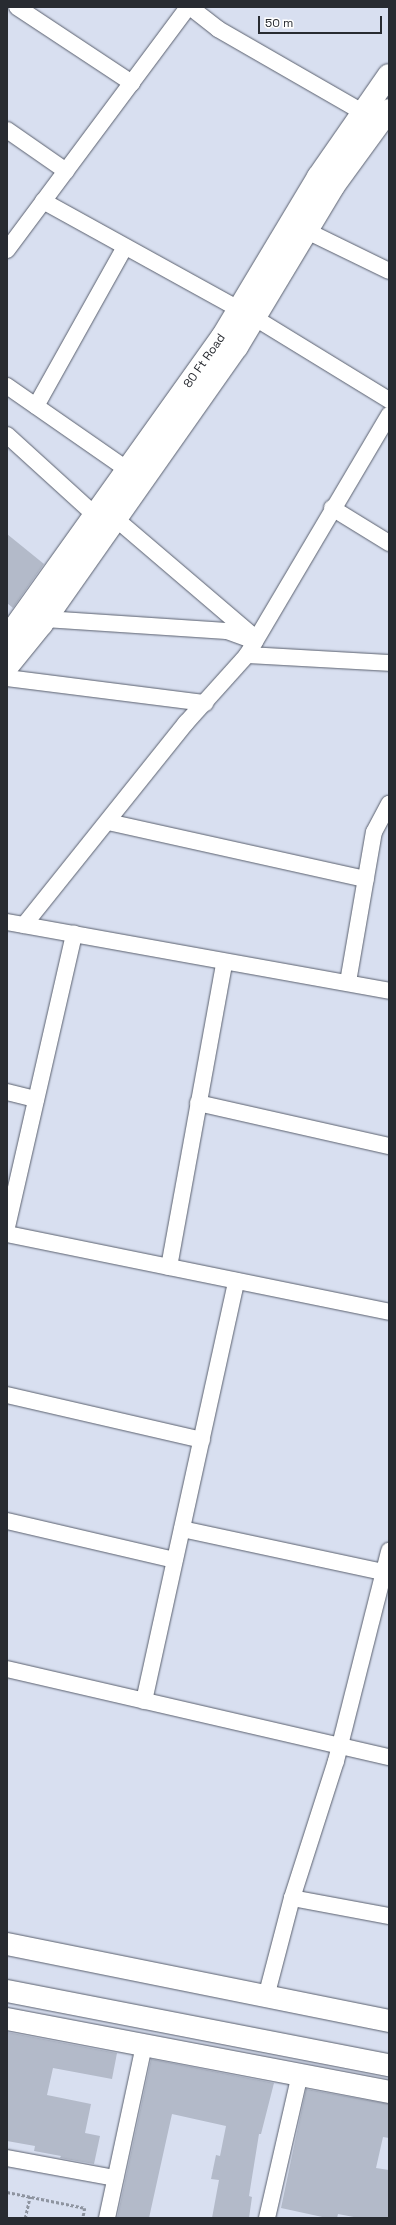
<!DOCTYPE html>
<style>
body{margin:0}
#map{position:relative;width:396px;height:2225px;overflow:hidden;background:#d8dff0;font-family:"Space Grotesk",sans-serif}
div>[style]{position:absolute}
[style*='--x']{left:calc(var(--x)*1px);top:calc(var(--y)*1px);width:calc(var(--w)*1px);rotate:calc(var(--a)*1deg)}
.building>*{inset:0;background:#b3bac9}
.path>*{height:2.5px;margin-top:-1.25px;transform-origin:0;background:repeating-linear-gradient(90deg,#8e94a0 0 3px,transparent 0 5px)}
.roads{filter:drop-shadow(0 0 1px #5a606e) drop-shadow(0 0 1px #5a606e)}
.street>*{height:16px;margin:-8px;padding:0 8px;transform-origin:8px;border-radius:8px;background:#fff}
.secondary>*{height:22px;margin:-11px;padding:0 11px;transform-origin:11px;border-radius:11px;background:#fff}
.highway>*{height:22px;margin:-11px;padding:0 11px;transform-origin:11px;border-radius:11px;background:#fff}
span{translate:-50% -50%;white-space:nowrap;text-align:center;line-height:1.15;-webkit-text-stroke:3px #fff;paint-order:stroke}
.street-label{font-size:12px;color:#282b31}
.frame{position:absolute;inset:0;border:8px solid #282b31;pointer-events:none}
.scale{position:absolute;left:258px;top:16px;width:124px;height:18px;box-sizing:border-box;border:2px solid #282b31;border-top:0;padding-left:5px;font-size:12px;line-height:14px;white-space:nowrap;color:#282b31;-webkit-text-stroke:3px #fff;paint-order:stroke}
</style>
<div id="map">
<div class="building">
<div style="clip-path:polygon(7px 534px,44px 564px,13px 608px,7px 603px)"></div>
<div style="clip-path:polygon(7px 2032px,117px 2053px,112px 2079px,53px 2068px,47px 2095px,91px 2104px,85px 2133px,100px 2136px,94px 2164px,60px 2158px,61px 2156px,34px 2151px,35px 2146px,7px 2141px)"></div>
<div style="clip-path:polygon(151px 2059px,274px 2083px,261px 2134px,259px 2134px,249px 2196px,252px 2197px,249px 2218px,212px 2218px,219px 2180px,211px 2179px,216px 2155px,220px 2156px,226px 2126px,172px 2114px,149px 2218px,117px 2218px)"></div>
<div style="clip-path:polygon(306px 2089px,389px 2104px,389px 2138px,383px 2137px,376px 2168px,389px 2170px,389px 2218px,359px 2218px,338px 2214px,337px 2218px,327px 2218px,281px 2208px)"></div>
</div>
<div class="path">
<div style="--x:7;--y:2192;--w:80;--a:11.6"></div>
<div style="--x:85;--y:2208;--w:10;--a:101"></div>
<div style="--x:25;--y:2218;--w:22;--a:-77"></div>
</div>
<div class="roads">
<div class="street">
<div style="--x:17;--y:7;--w:138;--a:33.5"></div>
<div style="--x:190;--y:7;--w:36;--a:38"></div>
<div style="--x:218;--y:29;--w:177;--a:29.9"></div>
<div style="--x:7;--y:130;--w:72;--a:34.8"></div>
<div style="--x:43;--y:201;--w:242;--a:28.9"></div>
<div style="--x:255;--y:318;--w:157;--a:31.5"></div>
<div style="--x:307;--y:231;--w:91;--a:26"></div>
<div style="--x:7;--y:250;--w:303;--a:-53.3"></div>
<div style="--x:7;--y:386;--w:147;--a:34.8"></div>
<div style="--x:36;--y:406;--w:182;--a:-60.8"></div>
<div style="--x:7;--y:435;--w:120;--a:42.3"></div>
<div style="--x:332;--y:508;--w:67;--a:31.6"></div>
<div style="--x:116;--y:519;--w:180;--a:40.5"></div>
<div style="--x:45;--y:619;--w:182;--a:3.8"></div>
<div style="--x:227;--y:631;--w:30;--a:20"></div>
<div style="--x:247;--y:655;--w:142;--a:3.2"></div>
<div style="--x:7;--y:678;--w:200;--a:7.2"></div>
<div style="--x:108;--y:822;--w:264;--a:12.5"></div>
<div style="--x:7;--y:922;--w:388;--a:10.2"></div>
<div style="--x:24;--y:925;--w:259;--a:-51.3"></div>
<div style="--x:186;--y:723;--w:91;--a:-48.1"></div>
<div style="--x:247;--y:655;--w:279;--a:-59.4"></div>
<div style="--x:348;--y:982;--w:152;--a:-80.2"></div>
<div style="--x:374;--y:832;--w:32;--a:-62"></div>
<div style="--x:7;--y:1092;--w:30;--a:14"></div>
<div style="--x:198;--y:1103;--w:196;--a:12.7"></div>
<div style="--x:7;--y:1227;--w:301;--a:-77.1"></div>
<div style="--x:7;--y:1234;--w:390;--a:11.5"></div>
<div style="--x:169;--y:1267;--w:309;--a:-79.7"></div>
<div style="--x:7;--y:1395;--w:200;--a:13"></div>
<div style="--x:7;--y:1521;--w:172;--a:13.1"></div>
<div style="--x:182;--y:1529;--w:206;--a:12.1"></div>
<div style="--x:7;--y:1669;--w:392;--a:13"></div>
<div style="--x:144;--y:1701;--w:430;--a:-77.6"></div>
<div style="--x:292;--y:1898;--w:99;--a:10.5"></div>
<div style="--x:266;--y:1997;--w:102;--a:-75.3"></div>
<div style="--x:292;--y:1898;--w:144;--a:-72.2"></div>
<div style="--x:336;--y:1761;--w:217;--a:-75.8"></div>
<div style="--x:7;--y:2158;--w:110;--a:10.5"></div>
<div style="--x:107;--y:2218;--w:177;--a:-77.9"></div>
<div style="--x:267;--y:2218;--w:148;--a:-77.1"></div>
</div>
<div class="secondary">
<div style="--x:7;--y:638;--w:370;--a:-54.5"></div>
<div style="--x:222;--y:337;--w:187;--a:-59"></div>
<div style="--x:318;--y:177;--w:124;--a:-55.2"></div>
<div style="--x:7;--y:667;--w:55;--a:-50.9"></div>
<div style="--x:42;--y:624;--w:339;--a:-54.9"></div>
<div style="--x:237;--y:347;--w:187;--a:-59"></div>
<div style="--x:333;--y:187;--w:95;--a:-54"></div>
<div style="--x:7;--y:2019;--w:389;--a:10.8"></div>
</div>
<div class="highway">
<div style="--x:7;--y:1944;--w:390;--a:11.4"></div>
<div style="--x:7;--y:1991;--w:389;--a:11"></div>
</div>
</div>
<div class="street-label">
<span style="left:205px;top:361px;rotate:-55deg">80 Ft Road</span>
</div>
<div class="frame"></div>
<div class="scale">50 m</div>
</div>
